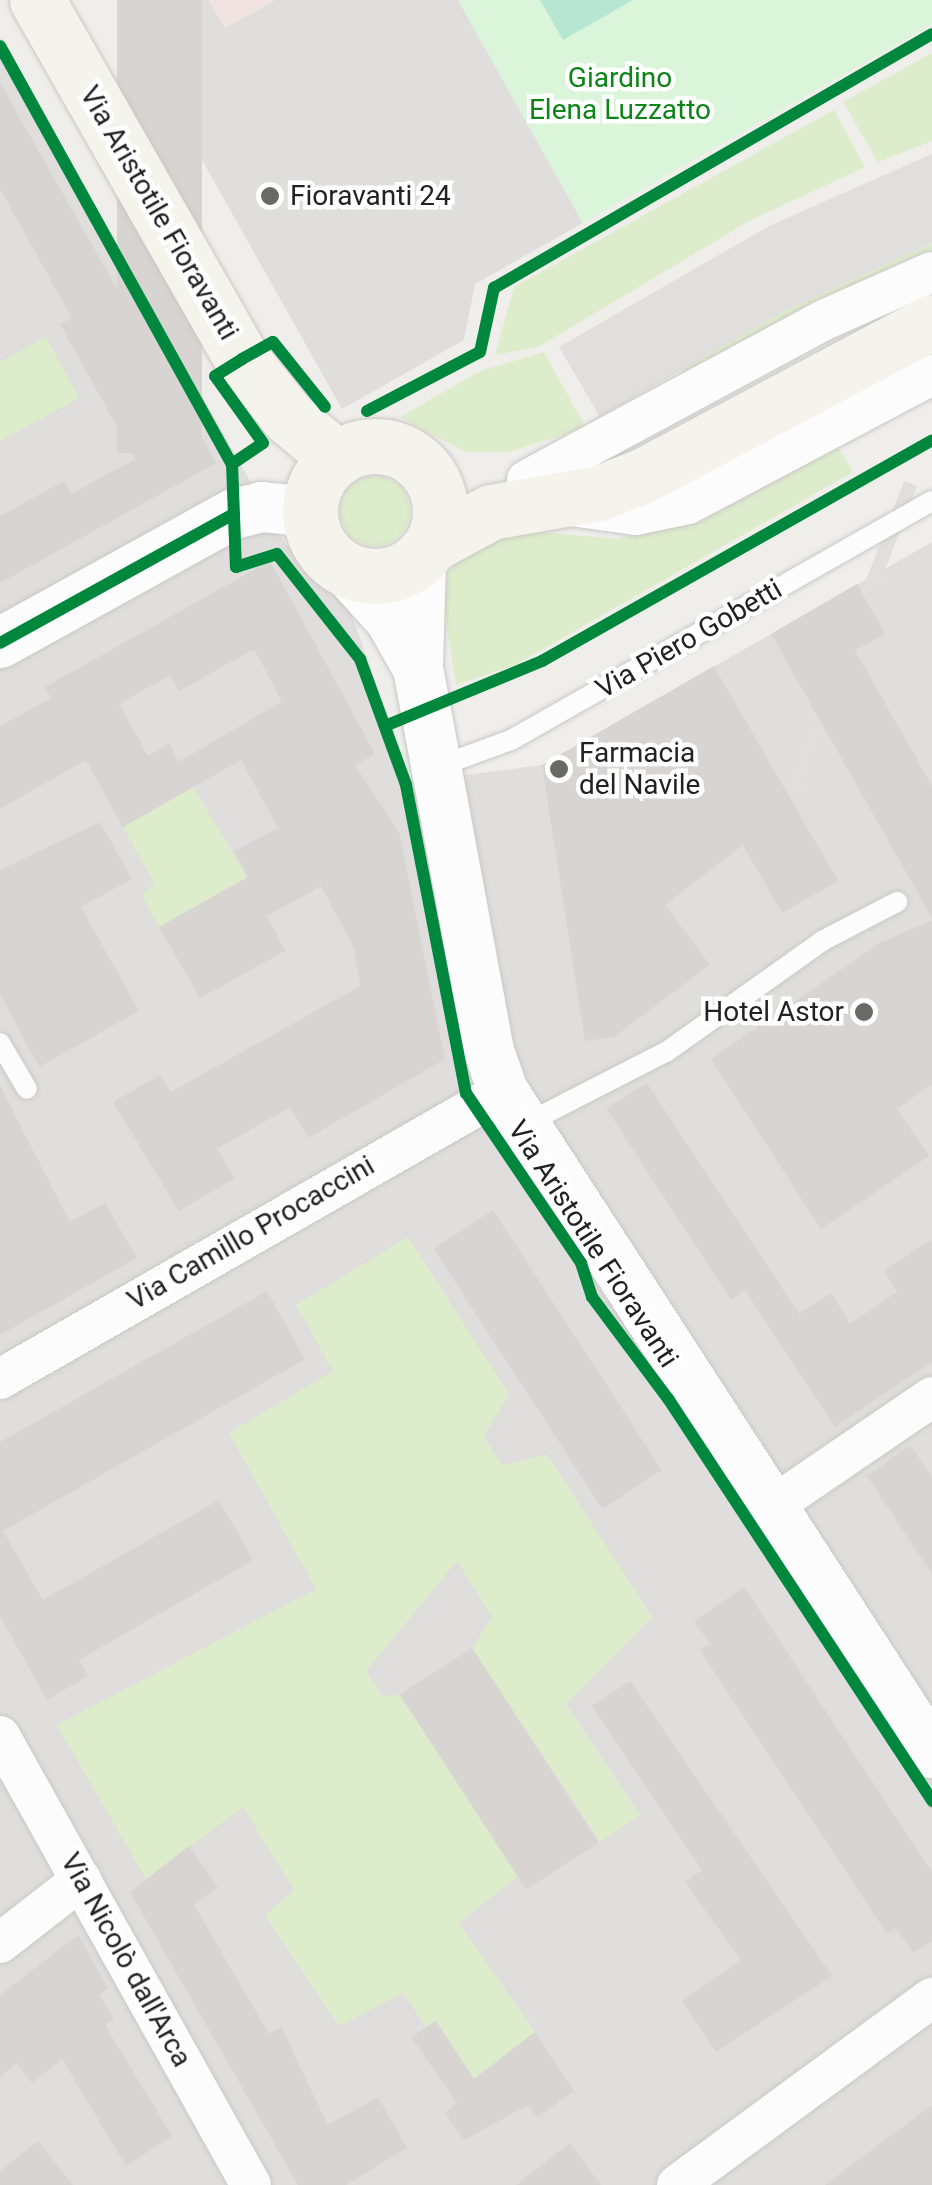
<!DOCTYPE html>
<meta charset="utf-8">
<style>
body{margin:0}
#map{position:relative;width:932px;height:2185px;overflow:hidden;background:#f0eeeb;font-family:Roboto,sans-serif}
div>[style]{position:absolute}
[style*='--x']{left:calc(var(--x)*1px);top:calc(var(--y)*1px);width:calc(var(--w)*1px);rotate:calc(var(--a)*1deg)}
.residential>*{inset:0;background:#dfdedc}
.commercial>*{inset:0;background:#f1e3e1}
.grass>*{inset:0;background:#ddeccb}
.round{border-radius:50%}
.park>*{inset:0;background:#daf5da}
.pitch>*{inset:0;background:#b7e6d2}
.parking>*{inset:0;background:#e0dfde;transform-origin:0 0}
.building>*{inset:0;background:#d7d4d2;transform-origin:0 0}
.roads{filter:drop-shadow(0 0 2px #c9c8c7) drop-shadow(0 0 2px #c9c8c7)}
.service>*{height:20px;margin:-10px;padding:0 10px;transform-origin:10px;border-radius:10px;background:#fdfcfc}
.minor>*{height:40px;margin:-20px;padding:0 20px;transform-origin:20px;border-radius:20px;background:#fdfcfc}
.tertiary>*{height:50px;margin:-25px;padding:0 25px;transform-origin:25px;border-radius:25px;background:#fdfcfc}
.secondary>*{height:55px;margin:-27.5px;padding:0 27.5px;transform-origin:27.5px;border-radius:27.5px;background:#f4f4ed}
.secondary>.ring{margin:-27.5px;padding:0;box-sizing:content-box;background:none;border:55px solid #f4f4ed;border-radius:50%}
.cycleway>*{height:12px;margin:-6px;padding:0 6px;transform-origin:6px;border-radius:6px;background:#00873e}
.dots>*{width:28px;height:28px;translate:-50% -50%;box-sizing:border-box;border:5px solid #fff;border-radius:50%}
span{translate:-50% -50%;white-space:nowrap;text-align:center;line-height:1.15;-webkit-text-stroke:9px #fff;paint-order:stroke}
.park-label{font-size:28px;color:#0c8416}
.poi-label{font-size:28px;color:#222}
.left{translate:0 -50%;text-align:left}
.right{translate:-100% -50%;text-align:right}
.street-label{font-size:28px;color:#222}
</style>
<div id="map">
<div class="residential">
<div style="clip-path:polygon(200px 0,209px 0,225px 28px,275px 0,458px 0,583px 223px,475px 284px,464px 340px,342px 409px,133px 37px)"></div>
<div style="clip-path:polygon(0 38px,285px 543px,349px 608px,412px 782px,542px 765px,932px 542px,932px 2185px,0 2185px)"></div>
</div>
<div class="commercial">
<div style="clip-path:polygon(209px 0,275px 0,225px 28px)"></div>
</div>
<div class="grass">
<div style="clip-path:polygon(932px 53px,932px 141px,878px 162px,843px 102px)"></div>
<div style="clip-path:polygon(834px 110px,865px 167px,749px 221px,538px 347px,495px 355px,514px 287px)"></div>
<div style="clip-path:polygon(932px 243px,932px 255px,677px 384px,682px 368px,782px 312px)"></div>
<div style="clip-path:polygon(46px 337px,79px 398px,0 441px,0 362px)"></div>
<div style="clip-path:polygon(544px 352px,586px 428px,508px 452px,465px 452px,400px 417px,480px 371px)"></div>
<div style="clip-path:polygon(832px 437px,853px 472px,517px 664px,456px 685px,443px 603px,448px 573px,475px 541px,507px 529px,616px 539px,679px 524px)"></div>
<div class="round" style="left:340px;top:476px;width:70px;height:70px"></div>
<div style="clip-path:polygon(193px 787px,247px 877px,159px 927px,142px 895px,155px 884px,123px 827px)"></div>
<div style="clip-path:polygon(408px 1237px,509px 1394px,484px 1436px,502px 1466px,547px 1454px,652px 1617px,566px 1704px,640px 1815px,600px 1842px,472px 1648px,492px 1617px,457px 1561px,366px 1671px,382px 1696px,400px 1695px,519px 1875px,459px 1923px,535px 2032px,477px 2084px,436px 2021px,426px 2027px,403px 1993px,339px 2026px,265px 1915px,294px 1890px,243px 1807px,146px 1879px,57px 1725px,316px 1589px,229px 1433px,333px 1371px,296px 1305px)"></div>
</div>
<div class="park">
<div style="clip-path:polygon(458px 0,932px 0,932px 24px,583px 223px)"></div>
</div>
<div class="pitch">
<div style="clip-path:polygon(540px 0,633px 0,563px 40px)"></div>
</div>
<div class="parking">
<div style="clip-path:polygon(932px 154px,932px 243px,782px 312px,600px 417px,559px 347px,769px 226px)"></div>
<div style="left:904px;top:481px;width:14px;height:424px;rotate:21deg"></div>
</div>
<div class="building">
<div style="left:117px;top:0;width:85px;height:453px"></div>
<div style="clip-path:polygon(0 83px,216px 463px,0 583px,0 516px,64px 481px,71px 494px,135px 459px,60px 324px,72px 318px,0 189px)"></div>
<div style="clip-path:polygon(evenodd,270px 561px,375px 754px,355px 765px,399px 832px,445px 1059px,308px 1138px,290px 1107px,217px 1149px,235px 1178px,179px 1211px,113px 1102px,160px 1075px,171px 1092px,360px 986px,354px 948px,321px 886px,267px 916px,285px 951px,200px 998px,159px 927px,248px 877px,234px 851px,278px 828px,241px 760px,123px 827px,86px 760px,0 809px,0 726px,51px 698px,45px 687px,270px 561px,254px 649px,282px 701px,179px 762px,169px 744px,148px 756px,119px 704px,170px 675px,179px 691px,254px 649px)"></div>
<div style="clip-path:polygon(857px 584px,885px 634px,855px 650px,932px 786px,932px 918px,771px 634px)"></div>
<div style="clip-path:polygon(714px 666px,838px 881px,782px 913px,743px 845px,665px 905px,710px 965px,614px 1037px,585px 1041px,542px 765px)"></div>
<div style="clip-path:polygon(100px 822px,132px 879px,81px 907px,139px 1011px,39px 1067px,0 994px,0 870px)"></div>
<div style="clip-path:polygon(932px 920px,932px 1084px,897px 1109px,929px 1156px,821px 1229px,711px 1059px,880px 943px)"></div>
<div style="clip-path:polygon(647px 1083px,799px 1314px,831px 1293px,850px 1324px,897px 1292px,884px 1271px,932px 1239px,932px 1362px,835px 1427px,745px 1290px,731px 1300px,606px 1108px)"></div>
<div style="clip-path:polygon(0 1086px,70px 1222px,105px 1203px,137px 1258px,0 1335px)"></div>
<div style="left:493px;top:1210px;width:310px;height:71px;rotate:57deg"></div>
<div style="clip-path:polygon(267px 1291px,305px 1359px,3px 1531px,43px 1600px,219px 1500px,253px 1560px,79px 1660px,88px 1676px,47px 1700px,0 1616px,0 1442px)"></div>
<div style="clip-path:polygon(910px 1445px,932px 1477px,932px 1574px,867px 1476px)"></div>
<div style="clip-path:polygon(744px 1587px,932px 1872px,932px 1941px,913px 1953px,896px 1928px,887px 1934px,700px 1650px,710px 1644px,694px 1621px)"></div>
<div style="left:472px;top:1648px;width:232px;height:86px;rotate:57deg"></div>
<div style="clip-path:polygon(630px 1681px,832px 1976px,716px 2052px,682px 2001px,741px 1960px,685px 1882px,702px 1870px,592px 1706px)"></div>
<div style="clip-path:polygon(189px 1846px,218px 1887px,194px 1905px,269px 2034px,281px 2027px,328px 2125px,378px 2097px,407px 2148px,346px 2185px,298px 2185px,130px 1892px)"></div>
<div style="clip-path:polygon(78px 1935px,108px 1988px,99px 1995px,114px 2019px,105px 2025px,172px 2136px,126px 2166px,62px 2059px,32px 2083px,17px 2063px,0 2077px,0 1995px)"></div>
<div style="clip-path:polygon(436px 2021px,474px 2079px,535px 2032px,574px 2091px,537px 2117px,528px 2105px,464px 2140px,445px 2113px,457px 2103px,411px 2037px)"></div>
<div style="clip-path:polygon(932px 2105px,932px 2185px,825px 2185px)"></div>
<div style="clip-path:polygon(38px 2141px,73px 2185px,0 2185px,0 2171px)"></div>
<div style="clip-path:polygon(570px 2143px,601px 2185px,516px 2185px)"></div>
</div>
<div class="roads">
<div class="service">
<div style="--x:440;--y:766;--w:76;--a:-20.1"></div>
<div style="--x:511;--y:740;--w:484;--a:-29.6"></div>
<div style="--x:0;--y:1043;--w:53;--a:59.6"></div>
<div style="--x:525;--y:1124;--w:158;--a:-27.1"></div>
<div style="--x:666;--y:1052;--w:191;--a:-35.4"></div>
<div style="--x:822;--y:941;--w:85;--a:-27.5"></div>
</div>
<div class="minor">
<div style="--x:527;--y:480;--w:337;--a:-28.3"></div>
<div style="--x:824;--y:320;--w:118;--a:-24"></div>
<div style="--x:564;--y:505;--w:73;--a:7.9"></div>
<div style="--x:636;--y:515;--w:53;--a:-11.9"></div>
<div style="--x:688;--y:504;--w:276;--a:-27.9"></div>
<div style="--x:0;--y:1379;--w:580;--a:-29.79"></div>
<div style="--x:771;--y:1507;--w:195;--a:-34.3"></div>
<div style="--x:0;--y:1736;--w:514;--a:60.79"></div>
<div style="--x:0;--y:1943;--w:103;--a:-37.9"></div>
<div style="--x:677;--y:2185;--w:316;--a:-36.3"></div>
</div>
<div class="tertiary">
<div style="--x:421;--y:558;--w:110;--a:91.6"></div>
<div style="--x:418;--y:668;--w:390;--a:79.5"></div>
<div style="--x:489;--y:1051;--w:42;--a:70.7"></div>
<div style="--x:503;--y:1091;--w:789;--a:57.06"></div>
<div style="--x:344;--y:568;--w:69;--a:48"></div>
<div style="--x:390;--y:619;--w:51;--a:60.4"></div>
<div style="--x:0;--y:643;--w:267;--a:-28.9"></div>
<div style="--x:234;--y:514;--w:29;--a:-14"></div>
<div style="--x:262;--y:507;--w:48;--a:5.9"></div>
</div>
<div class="secondary">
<div style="--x:37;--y:0;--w:413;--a:60.3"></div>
<div style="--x:242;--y:359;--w:74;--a:51.6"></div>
<div style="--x:288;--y:417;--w:64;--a:39.9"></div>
<div class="ring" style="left:310px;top:446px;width:75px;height:75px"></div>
<div style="--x:432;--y:544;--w:67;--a:-28.5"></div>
<div style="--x:491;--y:512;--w:110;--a:-10"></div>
<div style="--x:599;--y:493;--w:48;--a:-21.8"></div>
<div style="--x:644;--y:475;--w:326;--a:-28"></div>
</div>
</div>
<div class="cycleway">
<div style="--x:0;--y:46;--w:478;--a:61"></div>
<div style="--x:232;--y:464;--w:103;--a:87.8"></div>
<div style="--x:236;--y:567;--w:43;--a:-17.6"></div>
<div style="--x:277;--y:554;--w:134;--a:51.7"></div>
<div style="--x:360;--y:659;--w:134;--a:69.9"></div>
<div style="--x:406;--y:785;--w:314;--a:79"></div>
<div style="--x:466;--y:1093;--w:205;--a:55.9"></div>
<div style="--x:581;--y:1263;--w:36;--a:72"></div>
<div style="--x:592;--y:1297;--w:129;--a:53.2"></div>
<div style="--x:669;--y:1400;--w:480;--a:56.7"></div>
<div style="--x:367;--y:411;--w:127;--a:-27.6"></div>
<div style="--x:480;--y:352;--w:66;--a:-77.7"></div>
<div style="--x:494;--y:288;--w:506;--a:-30.11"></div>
<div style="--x:232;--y:464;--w:37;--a:-34"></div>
<div style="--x:263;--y:443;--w:82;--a:-125.6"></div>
<div style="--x:215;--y:376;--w:32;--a:-32"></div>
<div style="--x:242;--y:359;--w:35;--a:-29"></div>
<div style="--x:273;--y:342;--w:83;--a:51.3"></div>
<div style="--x:0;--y:643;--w:267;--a:-28.9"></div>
<div style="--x:385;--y:726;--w:170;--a:-22.5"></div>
<div style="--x:542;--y:661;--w:448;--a:-29.5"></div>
</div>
<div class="dots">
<div style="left:270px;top:196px;background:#6a6968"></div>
<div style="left:559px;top:769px;background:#6a6968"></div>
<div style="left:864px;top:1012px;background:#6a6968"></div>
</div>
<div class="park-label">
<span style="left:620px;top:94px">Giardino<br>Elena Luzzatto</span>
</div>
<div class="poi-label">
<span class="left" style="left:290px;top:196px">Fioravanti 24</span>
<span class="left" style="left:579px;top:769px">Farmacia<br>del Navile</span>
<span class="right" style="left:844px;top:1012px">Hotel Astor</span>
</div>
<div class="street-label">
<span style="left:159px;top:213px;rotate:60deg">Via Aristotile Fioravanti</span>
<span style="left:689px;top:639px;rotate:-30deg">Via Piero Gobetti</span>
<span style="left:251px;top:1233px;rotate:-30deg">Via Camillo Procaccini</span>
<span style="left:593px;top:1244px;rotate:57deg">Via Aristotile Fioravanti</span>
<span style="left:126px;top:1960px;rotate:61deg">Via Nicolò dall'Arca</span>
</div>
</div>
